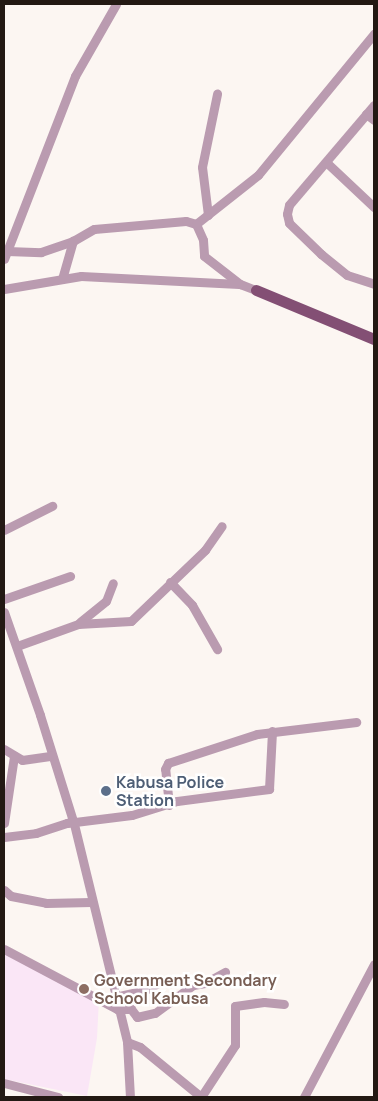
<!DOCTYPE html>
<style>
body{margin:0}
#map{position:relative;width:378px;height:1101px;overflow:hidden;background:#fcf6f2;font-family:Manrope,sans-serif}
div>[style]{position:absolute}
[style*='--x']{left:calc(var(--x)*1px);top:calc(var(--y)*1px);width:calc(var(--w)*1px);rotate:calc(var(--a)*1deg)}
.education>*{inset:0;background:#fae6f6}
.minor>*{height:9px;margin:-4.5px;padding:0 4.5px;transform-origin:4.5px;border-radius:4.5px;background:#ba9bb0}
.major>*{height:11px;margin:-5.5px;padding:0 5.5px;transform-origin:5.5px;border-radius:5.5px;background:#834f74}
.dots>*{width:14px;height:14px;translate:-50% -50%;box-sizing:border-box;border:2px solid #fff;border-radius:50%}
span{translate:-50% -50%;white-space:nowrap;text-align:center;line-height:1.15;-webkit-text-stroke:5px #fff;paint-order:stroke}
.service-label{font-size:16px;color:#4e5e75;font-weight:700}
.left{translate:0 -50%;text-align:left}
.education-label{font-size:16px;color:#785e54;font-weight:700}
.frame{position:absolute;inset:0;border:5px solid #231913;pointer-events:none}
</style>
<div id="map">
<div class="education">
<div style="clip-path:polygon(4px 949px,99px 999px,97px 1038px,87px 1096px,4px 1079px)"></div>
</div>
<div class="minor">
<div style="--x:374;--y:105;--w:131;--a:130.4"></div>
<div style="--x:289;--y:205;--w:9;--a:103"></div>
<div style="--x:287;--y:214;--w:9;--a:77"></div>
<div style="--x:289;--y:223;--w:45;--a:44.1"></div>
<div style="--x:321;--y:254;--w:33;--a:39"></div>
<div style="--x:347;--y:275;--w:28;--a:18"></div>
<div style="--x:366;--y:114;--w:10;--a:37"></div>
<div style="--x:326;--y:162;--w:66;--a:43.2"></div>
<div style="--x:208;--y:215;--w:48;--a:-97.1"></div>
<div style="--x:202;--y:167;--w:75;--a:-78.4"></div>
<div style="--x:196;--y:224;--w:79;--a:-38.3"></div>
<div style="--x:258;--y:175;--w:183;--a:-50.6"></div>
<div style="--x:7;--y:251;--w:34;--a:2"></div>
<div style="--x:41;--y:252;--w:34;--a:-19"></div>
<div style="--x:73;--y:241;--w:24;--a:-30"></div>
<div style="--x:94;--y:229;--w:92;--a:-5"></div>
<div style="--x:186;--y:221;--w:10;--a:17"></div>
<div style="--x:196;--y:224;--w:17;--a:66"></div>
<div style="--x:203;--y:240;--w:16;--a:86"></div>
<div style="--x:204;--y:256;--w:46;--a:37.9"></div>
<div style="--x:240;--y:284;--w:17;--a:21"></div>
<div style="--x:4;--y:259;--w:196;--a:-68.8"></div>
<div style="--x:75;--y:76;--w:83;--a:-60.3"></div>
<div style="--x:62;--y:279;--w:40;--a:-74"></div>
<div style="--x:4;--y:289;--w:78;--a:-9.6"></div>
<div style="--x:81;--y:276;--w:158;--a:2.9"></div>
<div style="--x:4;--y:530;--w:54;--a:-26.6"></div>
<div style="--x:170;--y:582;--w:32;--a:46"></div>
<div style="--x:192;--y:605;--w:51;--a:60.4"></div>
<div style="--x:4;--y:599;--w:70;--a:-19.2"></div>
<div style="--x:4;--y:612;--w:109;--a:70.7"></div>
<div style="--x:40;--y:715;--w:114;--a:72.7"></div>
<div style="--x:74;--y:824;--w:224;--a:76.3"></div>
<div style="--x:127;--y:1042;--w:55;--a:86.9"></div>
<div style="--x:80;--y:622;--w:33;--a:-39"></div>
<div style="--x:106;--y:601;--w:19;--a:-69"></div>
<div style="--x:17;--y:646;--w:65;--a:-19.8"></div>
<div style="--x:78;--y:624;--w:53;--a:-3.2"></div>
<div style="--x:131;--y:621;--w:103;--a:-43.8"></div>
<div style="--x:205;--y:550;--w:29;--a:-55"></div>
<div style="--x:4;--y:749;--w:21;--a:31"></div>
<div style="--x:22;--y:760;--w:30;--a:-8"></div>
<div style="--x:169;--y:805;--w:36;--a:-96"></div>
<div style="--x:165;--y:769;--w:7;--a:-63"></div>
<div style="--x:168;--y:763;--w:94;--a:-18"></div>
<div style="--x:257;--y:734;--w:100;--a:-6.9"></div>
<div style="--x:4;--y:823;--w:68;--a:-81.5"></div>
<div style="--x:4;--y:837;--w:32;--a:-7"></div>
<div style="--x:36;--y:833;--w:33;--a:-18"></div>
<div style="--x:67;--y:823;--w:65;--a:-7"></div>
<div style="--x:132;--y:815;--w:47;--a:-17.3"></div>
<div style="--x:177;--y:801;--w:93;--a:-7.4"></div>
<div style="--x:269;--y:789;--w:58;--a:-87"></div>
<div style="--x:4;--y:890;--w:9;--a:41"></div>
<div style="--x:11;--y:896;--w:36;--a:11"></div>
<div style="--x:46;--y:903;--w:45;--a:-1.3"></div>
<div style="--x:4;--y:949;--w:128;--a:28"></div>
<div style="--x:117;--y:1009;--w:14;--a:0"></div>
<div style="--x:131;--y:1009;--w:10;--a:53"></div>
<div style="--x:137;--y:1017;--w:18;--a:-13"></div>
<div style="--x:155;--y:1013;--w:47;--a:-36.4"></div>
<div style="--x:193;--y:985;--w:12;--a:-9"></div>
<div style="--x:205;--y:983;--w:23;--a:-29"></div>
<div style="--x:115;--y:997;--w:31;--a:-13"></div>
<div style="--x:145;--y:990;--w:17;--a:-28"></div>
<div style="--x:127;--y:1042;--w:14;--a:21"></div>
<div style="--x:140;--y:1047;--w:79;--a:39.3"></div>
<div style="--x:4;--y:1083;--w:56;--a:14.5"></div>
<div style="--x:201;--y:1097;--w:62;--a:-56.8"></div>
<div style="--x:235;--y:1045;--w:39;--a:-90"></div>
<div style="--x:235;--y:1006;--w:29;--a:-8"></div>
<div style="--x:264;--y:1002;--w:20;--a:6"></div>
<div style="--x:304;--y:1097;--w:150;--a:-62.2"></div>
</div>
<div class="major">
<div style="--x:256;--y:290;--w:128;--a:22.6"></div>
</div>
<div class="dots">
<div style="left:106px;top:791px;background:#5c6f8a"></div>
<div style="left:84px;top:989px;background:#8d6e63"></div>
</div>
<div class="service-label">
<span class="left" style="left:116px;top:791px">Kabusa Police<br>Station</span>
</div>
<div class="education-label">
<span class="left" style="left:94px;top:989px">Government Secondary<br>School Kabusa</span>
</div>
<div class="frame"></div>
</div>
